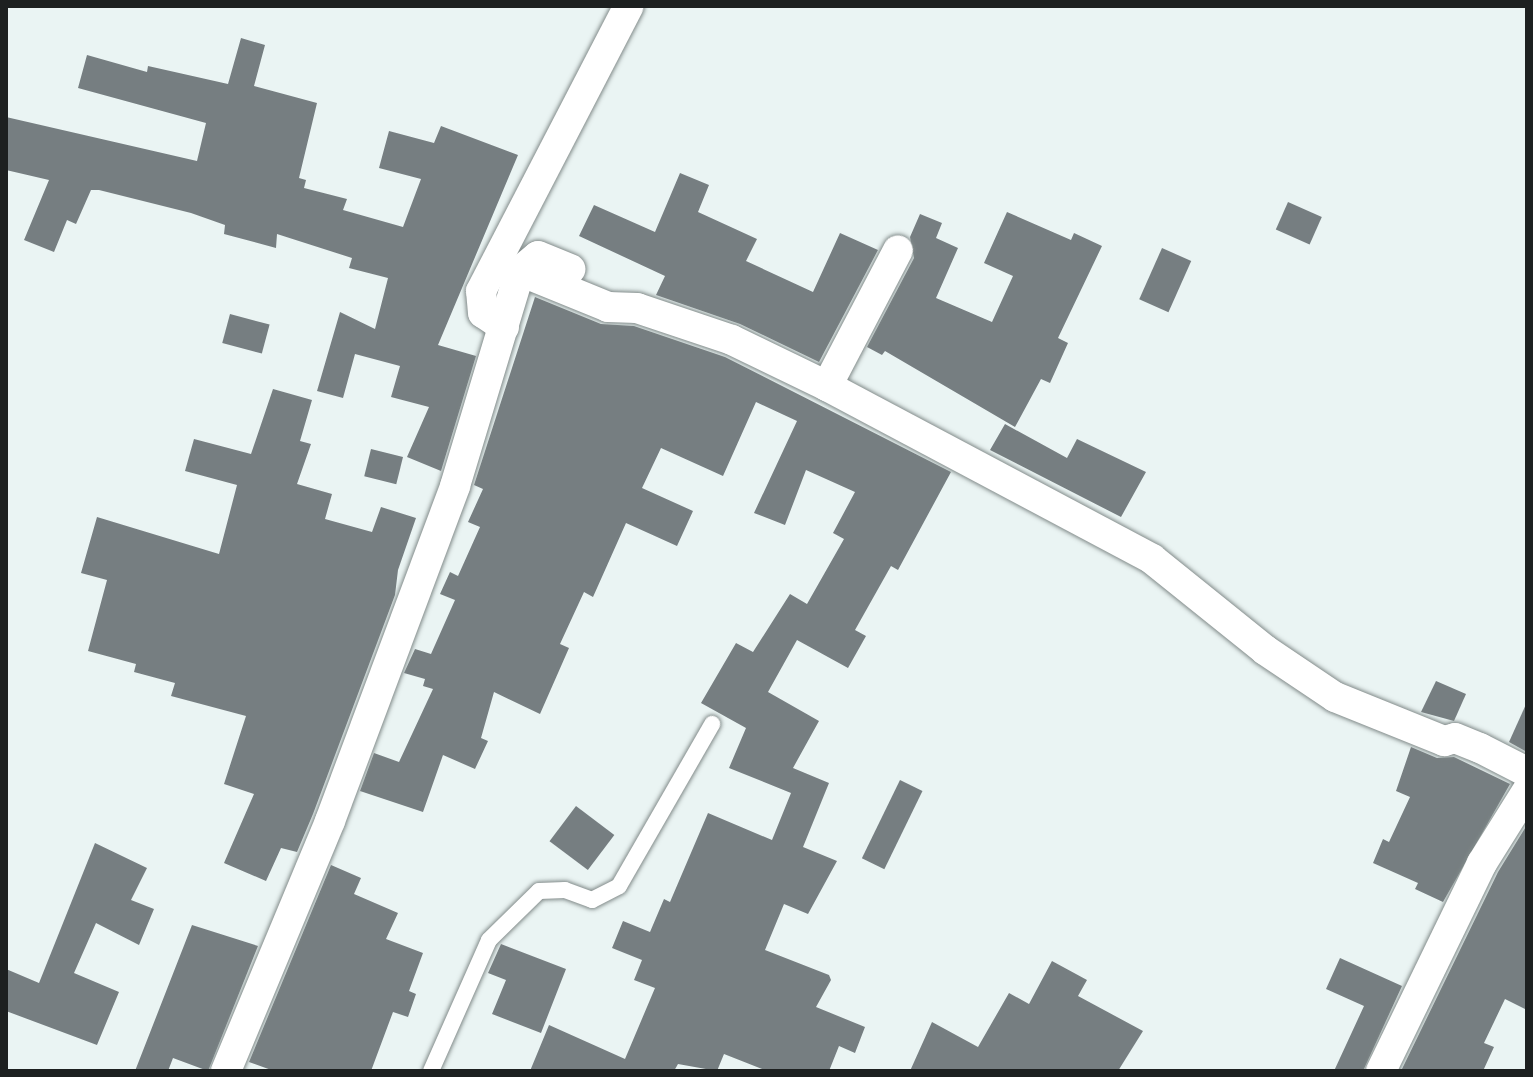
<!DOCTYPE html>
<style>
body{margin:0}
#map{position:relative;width:1533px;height:1077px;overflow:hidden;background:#eaf4f3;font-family:Arial,sans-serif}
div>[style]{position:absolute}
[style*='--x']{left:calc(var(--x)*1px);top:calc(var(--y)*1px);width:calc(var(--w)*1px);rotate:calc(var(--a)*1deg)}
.building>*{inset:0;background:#767e81;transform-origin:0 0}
.roads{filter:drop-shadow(0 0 2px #828b8a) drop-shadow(0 0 2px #828b8a)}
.service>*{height:16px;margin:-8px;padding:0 8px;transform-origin:8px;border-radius:8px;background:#fff}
.minor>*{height:30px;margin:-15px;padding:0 15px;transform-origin:15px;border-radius:15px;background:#fff}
span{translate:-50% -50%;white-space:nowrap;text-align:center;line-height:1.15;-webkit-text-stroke:6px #fff;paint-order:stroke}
.frame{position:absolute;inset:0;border:8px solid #1d2020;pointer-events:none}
</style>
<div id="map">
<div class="building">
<div style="clip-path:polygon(241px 38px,265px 45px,254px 86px,317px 103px,299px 178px,306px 180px,304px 188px,347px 199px,343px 210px,403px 227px,421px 179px,379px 168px,389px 131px,434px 143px,441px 126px,518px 155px,438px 345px,476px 356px,441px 471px,407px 457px,429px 407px,391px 397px,400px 366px,355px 354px,343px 398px,317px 391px,340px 312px,375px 329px,388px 278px,349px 268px,352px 258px,277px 234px,276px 248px,224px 234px,225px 225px,191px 213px,99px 190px,91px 190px,76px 224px,67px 220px,54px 252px,24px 240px,49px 180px,6px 170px,6px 117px,197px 161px,206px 123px,78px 88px,87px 55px,147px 72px,148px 66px,228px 84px)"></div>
<div style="clip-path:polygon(680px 173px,709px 185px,698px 212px,757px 239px,746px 261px,813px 292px,840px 233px,878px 250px,819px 362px,740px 324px,656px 295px,665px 276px,579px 236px,594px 205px,655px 232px)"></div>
<div style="left:1288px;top:202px;width:37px;height:30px;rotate:24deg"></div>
<div style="clip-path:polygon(1007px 212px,1071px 240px,1074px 233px,1102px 246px,1058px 338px,1068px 343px,1050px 383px,1041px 379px,1015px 427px,885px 351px,882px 355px,867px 347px,914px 258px,910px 237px,920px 214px,942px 223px,936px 238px,958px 248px,936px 298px,992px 322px,1013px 276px,984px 263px)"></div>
<div style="left:1162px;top:248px;width:32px;height:56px;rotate:24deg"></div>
<div style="clip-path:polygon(535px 297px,601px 324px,634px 326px,725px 357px,951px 472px,898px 570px,891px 566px,855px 630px,866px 636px,848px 668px,797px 640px,768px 692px,819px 721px,793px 768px,829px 783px,803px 847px,837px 861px,808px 914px,784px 904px,765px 950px,829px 975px,831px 980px,816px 1007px,865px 1027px,855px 1053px,839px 1046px,829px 1071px,767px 1071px,724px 1054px,717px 1071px,678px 1064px,674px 1071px,530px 1071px,549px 1025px,625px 1059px,655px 988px,634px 980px,642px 960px,612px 948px,623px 921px,650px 932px,664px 899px,670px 902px,708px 813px,772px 840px,791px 793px,729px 768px,746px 728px,701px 703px,736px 643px,753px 652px,790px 594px,807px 604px,844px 539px,833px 533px,855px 492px,806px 470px,785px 525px,754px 513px,797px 421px,756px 402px,723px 476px,661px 448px,642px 488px,693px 511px,677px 546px,626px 523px,593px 597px,584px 592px,560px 644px,569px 648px,540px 714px,494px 692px,481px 738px,488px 741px,475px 769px,443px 755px,423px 812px,360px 791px,374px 753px,399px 762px,433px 689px,423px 686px,425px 679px,404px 673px,415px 649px,431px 654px,455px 600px,440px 594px,450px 572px,458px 576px,480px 527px,468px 522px,483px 489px,474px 485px)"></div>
<div style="left:230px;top:314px;width:41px;height:30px;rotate:15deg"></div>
<div style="clip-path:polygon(273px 389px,312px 400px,300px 441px,311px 444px,297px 484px,332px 494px,325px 519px,372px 532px,381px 507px,416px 518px,398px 570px,395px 595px,313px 814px,297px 852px,281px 848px,266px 881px,224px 863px,254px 794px,224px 784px,246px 716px,171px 696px,175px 683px,134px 672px,136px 664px,88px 651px,107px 580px,81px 573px,97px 517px,219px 554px,237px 485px,185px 471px,194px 439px,251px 454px)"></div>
<div style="clip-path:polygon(1005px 424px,1067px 458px,1077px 439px,1146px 472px,1121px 517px,990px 450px)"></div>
<div style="left:371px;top:449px;width:33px;height:28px;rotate:14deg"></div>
<div style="clip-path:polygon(1436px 681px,1466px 694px,1454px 721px,1421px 712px)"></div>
<div style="clip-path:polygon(1527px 702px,1527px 752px,1509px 742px)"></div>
<div style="clip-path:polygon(1411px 747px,1437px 758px,1454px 757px,1510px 784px,1443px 902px,1415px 889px,1418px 883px,1373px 863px,1383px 839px,1389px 842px,1410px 797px,1396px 791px)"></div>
<div style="left:900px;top:780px;width:25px;height:87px;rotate:26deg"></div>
<div style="left:576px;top:806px;width:48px;height:44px;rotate:37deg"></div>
<div style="clip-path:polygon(1527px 825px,1527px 1010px,1505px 999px,1484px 1043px,1494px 1047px,1483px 1071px,1401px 1071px,1498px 872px)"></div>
<div style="clip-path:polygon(95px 843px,147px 868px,131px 900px,154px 909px,139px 945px,96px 923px,74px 973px,119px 992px,97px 1045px,6px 1011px,6px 969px,39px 983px)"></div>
<div style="clip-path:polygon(331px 865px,361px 878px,354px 894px,398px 913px,386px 939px,423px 953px,409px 991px,416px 994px,408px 1017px,393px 1012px,371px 1071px,274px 1071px,249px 1062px)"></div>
<div style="clip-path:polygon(192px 925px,258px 946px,208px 1071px,173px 1058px,168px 1071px,135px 1071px)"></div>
<div style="clip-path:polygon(501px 944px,566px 969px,541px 1033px,492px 1014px,506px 980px,488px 973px)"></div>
<div style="clip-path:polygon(1340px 958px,1402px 986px,1363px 1071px,1334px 1071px,1364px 1006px,1326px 989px)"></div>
<div style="clip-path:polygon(1052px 961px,1087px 980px,1078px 996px,1143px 1031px,1118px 1071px,910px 1071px,932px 1022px,978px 1047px,1009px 993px,1029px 1004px)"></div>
</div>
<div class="roads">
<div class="service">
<div style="--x:431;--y:1071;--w:143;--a:-66.1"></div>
<div style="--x:489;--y:940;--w:70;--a:-44.4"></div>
<div style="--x:539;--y:891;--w:26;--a:-2"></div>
<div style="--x:565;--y:890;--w:29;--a:20"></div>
<div style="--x:592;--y:900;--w:30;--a:-27"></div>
<div style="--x:619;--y:886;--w:187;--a:-60.1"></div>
</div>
<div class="minor">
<div style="--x:520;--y:271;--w:95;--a:22.2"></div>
<div style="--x:608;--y:307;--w:29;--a:2"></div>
<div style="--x:637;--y:308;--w:100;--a:18.6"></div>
<div style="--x:732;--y:340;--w:106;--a:25.8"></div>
<div style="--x:827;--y:386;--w:368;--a:28"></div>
<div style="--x:1152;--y:559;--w:145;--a:38.8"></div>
<div style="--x:1265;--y:650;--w:84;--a:33.9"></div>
<div style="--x:1335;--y:697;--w:118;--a:22"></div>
<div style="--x:1444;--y:741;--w:11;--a:-15"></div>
<div style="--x:1455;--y:738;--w:27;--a:22"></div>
<div style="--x:1480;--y:748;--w:53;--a:27.1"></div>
<div style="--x:504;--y:327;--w:25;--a:-146"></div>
<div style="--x:483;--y:313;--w:22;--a:-95"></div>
<div style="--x:481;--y:291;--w:321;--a:-62.6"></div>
<div style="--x:827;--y:386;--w:153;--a:-62.4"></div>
<div style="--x:226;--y:1071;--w:271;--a:-67.4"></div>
<div style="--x:330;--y:821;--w:358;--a:-69.5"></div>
<div style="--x:455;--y:486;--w:225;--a:-73.2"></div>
<div style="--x:520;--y:271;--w:23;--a:-40"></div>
<div style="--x:538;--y:256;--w:35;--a:22"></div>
<div style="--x:1381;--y:1071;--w:231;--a:-64.1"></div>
<div style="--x:1482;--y:863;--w:85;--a:-58"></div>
</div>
</div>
<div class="frame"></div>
</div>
